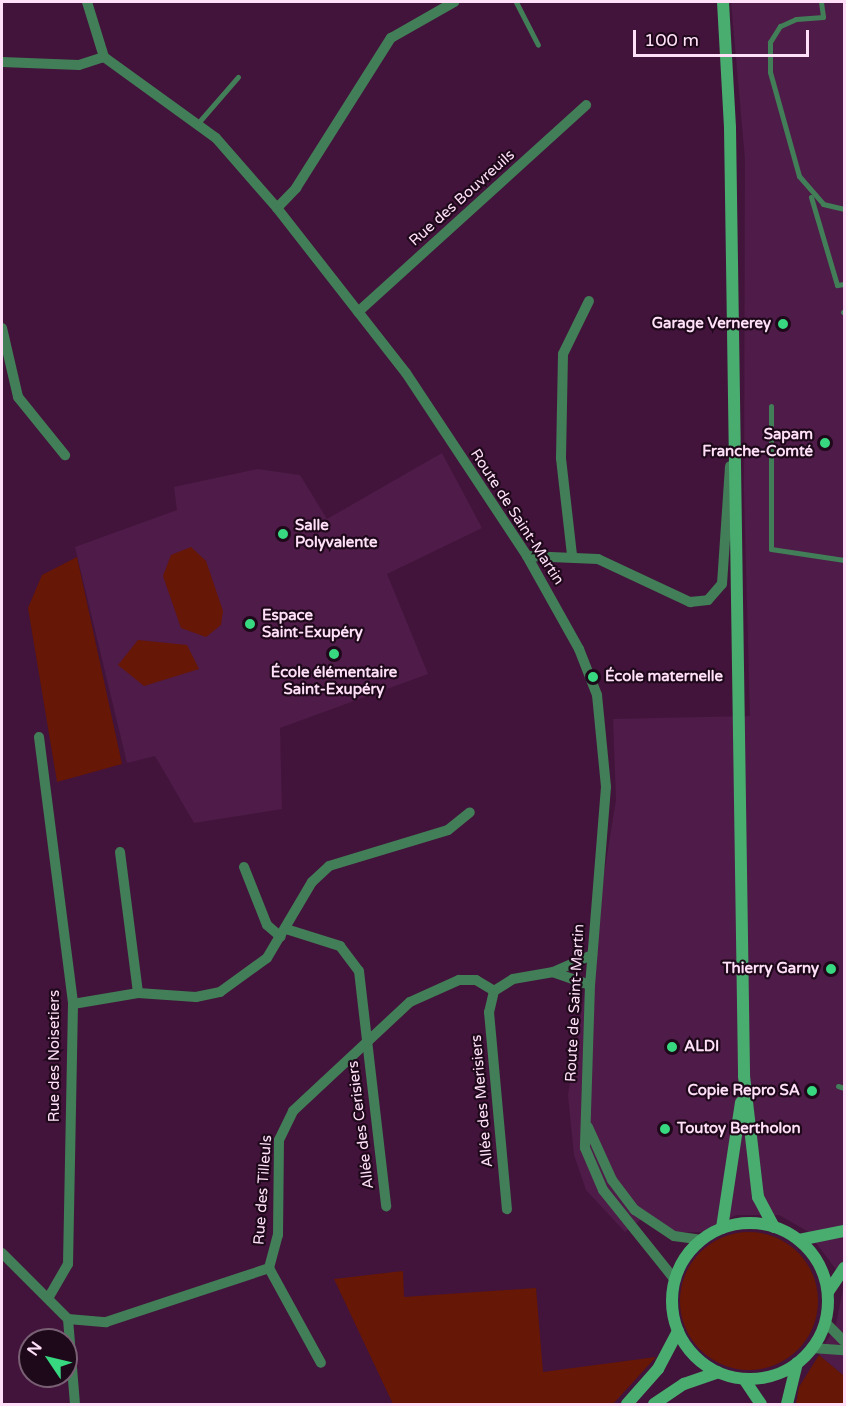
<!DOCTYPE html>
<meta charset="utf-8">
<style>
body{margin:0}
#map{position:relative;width:846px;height:1406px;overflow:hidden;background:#42143b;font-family:"Varela Round",sans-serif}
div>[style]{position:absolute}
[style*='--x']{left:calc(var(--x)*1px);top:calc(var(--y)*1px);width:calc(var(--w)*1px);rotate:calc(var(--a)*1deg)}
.built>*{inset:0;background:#4f1b48}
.green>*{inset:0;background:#661705}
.round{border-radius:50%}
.lane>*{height:5px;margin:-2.5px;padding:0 2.5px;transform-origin:2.5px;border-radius:2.5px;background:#427e57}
.street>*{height:10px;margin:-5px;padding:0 5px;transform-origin:5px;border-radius:5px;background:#427e57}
.secondary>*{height:12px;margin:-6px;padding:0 6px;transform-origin:6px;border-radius:6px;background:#48ad6f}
.secondary>.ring{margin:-6px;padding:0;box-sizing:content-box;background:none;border:12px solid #48ad6f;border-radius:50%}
.dots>*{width:16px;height:16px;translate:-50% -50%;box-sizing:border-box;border:3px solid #1e091a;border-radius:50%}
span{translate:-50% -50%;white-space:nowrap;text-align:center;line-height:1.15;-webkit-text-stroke:4.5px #1e091a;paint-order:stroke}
.street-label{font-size:15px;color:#ffe0f8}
.poi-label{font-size:15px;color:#ffe0f8;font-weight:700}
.right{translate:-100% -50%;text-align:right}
.left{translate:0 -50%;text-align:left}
.frame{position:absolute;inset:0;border:3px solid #ffe0f8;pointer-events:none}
.north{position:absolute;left:18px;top:1328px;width:60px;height:60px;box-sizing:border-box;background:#1e091a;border:2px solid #785f73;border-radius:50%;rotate:305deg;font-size:16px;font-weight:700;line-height:24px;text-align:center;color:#ffe0f8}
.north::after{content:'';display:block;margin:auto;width:21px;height:27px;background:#37d880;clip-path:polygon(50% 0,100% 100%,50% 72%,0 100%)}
.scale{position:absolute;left:633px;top:30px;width:176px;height:27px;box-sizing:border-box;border:3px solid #ffe0f8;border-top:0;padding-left:8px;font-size:18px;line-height:21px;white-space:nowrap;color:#ffe0f8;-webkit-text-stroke:4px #1e091a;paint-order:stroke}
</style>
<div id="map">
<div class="built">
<div style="clip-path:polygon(731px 2px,844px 2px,844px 1280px,807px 1231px,779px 1215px,736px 1215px,704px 1232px,676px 1232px,648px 1214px,625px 1232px,586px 1190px,574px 1155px,568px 1095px,616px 800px,613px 719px,750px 716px,744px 492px,745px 159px)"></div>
<div style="clip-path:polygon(442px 453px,482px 528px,387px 574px,428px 674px,280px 728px,282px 809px,194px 823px,155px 756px,127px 763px,75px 547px,177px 510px,174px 487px,257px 469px,300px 475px,327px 519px)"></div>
<div style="clip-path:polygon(844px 1284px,844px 1376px,819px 1355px,836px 1324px)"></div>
</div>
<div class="green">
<div style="clip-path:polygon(191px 547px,206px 561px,223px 611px,221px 625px,206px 637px,181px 628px,163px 576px,171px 555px)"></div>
<div style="clip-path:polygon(77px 557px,122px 764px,57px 782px,28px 608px,42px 575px)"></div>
<div style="clip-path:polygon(138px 640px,187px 645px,199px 669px,144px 686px,118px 665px)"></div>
<div class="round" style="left:680px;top:1232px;width:138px;height:138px"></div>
<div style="clip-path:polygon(403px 1271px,404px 1297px,536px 1288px,543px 1372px,656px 1357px,613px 1404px,393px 1404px,334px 1279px)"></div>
<div style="clip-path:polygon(819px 1355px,844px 1376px,844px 1404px,796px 1404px,799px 1387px)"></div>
</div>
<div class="lane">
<div style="--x:516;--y:2;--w:48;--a:62.9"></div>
<div style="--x:821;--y:2;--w:15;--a:82"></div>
<div style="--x:823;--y:17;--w:27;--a:176"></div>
<div style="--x:796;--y:19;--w:17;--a:156"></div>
<div style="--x:780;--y:26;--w:19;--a:122"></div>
<div style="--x:770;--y:42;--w:30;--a:90"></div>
<div style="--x:770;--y:72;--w:108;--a:74.4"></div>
<div style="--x:799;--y:176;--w:37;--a:49"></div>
<div style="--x:823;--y:204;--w:22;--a:13"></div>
<div style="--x:198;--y:123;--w:61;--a:-49"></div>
<div style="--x:811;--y:197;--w:92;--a:73.5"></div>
<div style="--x:837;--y:285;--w:7;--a:-8"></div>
<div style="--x:843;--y:312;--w:1;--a:-45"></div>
<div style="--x:771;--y:406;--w:143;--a:90"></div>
<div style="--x:771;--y:549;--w:74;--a:8.6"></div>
<div style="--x:838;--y:1086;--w:6;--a:18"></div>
</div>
<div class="street">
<div style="--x:87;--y:2;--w:58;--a:72.8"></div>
<div style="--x:104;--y:57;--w:138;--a:35.9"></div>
<div style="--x:216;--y:138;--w:93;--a:48.9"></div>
<div style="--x:277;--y:208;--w:209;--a:52"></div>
<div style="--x:406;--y:373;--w:219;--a:56.5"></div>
<div style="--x:527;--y:556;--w:107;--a:60.8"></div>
<div style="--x:579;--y:649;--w:49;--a:68.6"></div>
<div style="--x:597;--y:695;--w:92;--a:84.4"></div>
<div style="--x:606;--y:787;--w:199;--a:94.6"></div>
<div style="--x:590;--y:985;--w:163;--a:91.8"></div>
<div style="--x:585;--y:1148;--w:46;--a:66.8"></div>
<div style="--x:603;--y:1190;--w:115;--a:51.3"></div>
<div style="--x:2;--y:62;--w:77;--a:2.2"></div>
<div style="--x:79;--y:65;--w:26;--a:-18"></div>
<div style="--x:277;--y:208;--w:28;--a:-46"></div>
<div style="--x:296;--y:188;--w:178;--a:-57.7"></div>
<div style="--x:391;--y:38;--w:73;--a:-29.7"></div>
<div style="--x:358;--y:312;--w:308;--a:-42.2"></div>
<div style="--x:2;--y:328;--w:71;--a:76.9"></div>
<div style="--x:18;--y:397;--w:75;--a:51"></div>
<div style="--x:572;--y:555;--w:98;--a:-96.5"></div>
<div style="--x:561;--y:458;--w:104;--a:-88.9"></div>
<div style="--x:563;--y:354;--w:59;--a:-63.9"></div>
<div style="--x:527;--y:556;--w:71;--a:2.4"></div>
<div style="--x:598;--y:559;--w:102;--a:25.1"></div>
<div style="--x:690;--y:602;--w:18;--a:-6"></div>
<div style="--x:708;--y:600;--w:21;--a:-49"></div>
<div style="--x:722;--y:584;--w:118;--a:-86.1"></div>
<div style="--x:39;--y:737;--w:269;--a:82.7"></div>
<div style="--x:73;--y:1004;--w:260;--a:91.1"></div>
<div style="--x:68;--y:1264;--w:39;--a:120"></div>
<div style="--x:120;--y:852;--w:142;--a:82.7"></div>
<div style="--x:244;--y:867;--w:62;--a:68.4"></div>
<div style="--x:267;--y:925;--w:18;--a:41"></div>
<div style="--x:286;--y:929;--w:57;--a:17.5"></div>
<div style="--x:340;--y:946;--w:31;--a:53"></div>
<div style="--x:359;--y:971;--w:237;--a:83.4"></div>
<div style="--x:590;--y:985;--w:39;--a:-161"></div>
<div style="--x:553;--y:972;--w:43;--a:-23.6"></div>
<div style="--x:494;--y:991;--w:22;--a:103"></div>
<div style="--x:489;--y:1012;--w:198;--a:84.8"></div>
<div style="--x:73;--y:1004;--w:66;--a:-9.6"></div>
<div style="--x:138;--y:993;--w:58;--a:3.9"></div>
<div style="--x:196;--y:997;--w:25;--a:-12"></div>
<div style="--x:220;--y:992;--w:58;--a:-35.9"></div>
<div style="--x:267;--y:958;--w:88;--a:-59.4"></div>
<div style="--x:312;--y:882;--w:23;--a:-43"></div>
<div style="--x:329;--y:866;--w:124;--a:-16.8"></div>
<div style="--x:448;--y:830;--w:28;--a:-39"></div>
<div style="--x:588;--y:1127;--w:58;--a:65.6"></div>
<div style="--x:612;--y:1180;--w:38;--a:53"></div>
<div style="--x:635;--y:1210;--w:47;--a:33.7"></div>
<div style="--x:674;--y:1236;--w:28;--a:8"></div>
<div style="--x:2;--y:1253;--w:93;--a:45"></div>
<div style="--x:68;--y:1319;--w:85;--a:85.3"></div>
<div style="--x:269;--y:1268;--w:108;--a:61.3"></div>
<div style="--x:68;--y:1319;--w:38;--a:5"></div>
<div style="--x:106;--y:1322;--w:172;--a:-18.3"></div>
<div style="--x:269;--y:1268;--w:34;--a:-75"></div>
<div style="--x:278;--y:1235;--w:95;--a:-89.4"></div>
<div style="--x:279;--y:1140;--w:32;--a:-64"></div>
<div style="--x:293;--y:1111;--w:160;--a:-43"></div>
<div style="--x:410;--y:1002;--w:54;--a:-24.2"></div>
<div style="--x:459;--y:980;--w:17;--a:0"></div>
<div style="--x:476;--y:980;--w:21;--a:31"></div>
<div style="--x:494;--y:991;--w:22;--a:-32"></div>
<div style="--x:513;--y:979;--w:41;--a:-9.9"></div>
<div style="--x:825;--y:1322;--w:27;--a:45"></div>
<div style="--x:812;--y:1348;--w:32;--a:4"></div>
</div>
<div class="secondary">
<div style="--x:723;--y:2;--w:126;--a:86.8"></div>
<div style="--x:730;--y:128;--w:948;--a:89.15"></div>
<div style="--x:744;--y:1076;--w:122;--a:83.4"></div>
<div style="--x:758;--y:1197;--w:34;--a:62"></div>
<div class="ring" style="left:672px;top:1223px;width:144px;height:144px"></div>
<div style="--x:722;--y:1228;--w:127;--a:-81.4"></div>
<div style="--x:799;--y:1240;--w:46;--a:-11.3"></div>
<div style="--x:828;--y:1292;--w:29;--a:-56"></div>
<div style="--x:744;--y:1379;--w:30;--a:56"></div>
<div style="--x:627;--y:1404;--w:47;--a:-48.5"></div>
<div style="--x:658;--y:1369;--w:43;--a:-62.2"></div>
<div style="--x:654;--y:1404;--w:36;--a:-34"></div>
<div style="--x:684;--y:1384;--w:36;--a:-19"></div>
<div style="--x:787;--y:1404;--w:42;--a:-76.3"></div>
</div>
<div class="dots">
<div style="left:783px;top:324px;background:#37d880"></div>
<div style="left:825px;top:443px;background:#37d880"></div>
<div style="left:283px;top:534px;background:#37d880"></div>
<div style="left:250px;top:624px;background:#37d880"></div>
<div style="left:334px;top:654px;background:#37d880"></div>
<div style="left:593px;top:677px;background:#37d880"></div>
<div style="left:831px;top:969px;background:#37d880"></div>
<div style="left:672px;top:1047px;background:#37d880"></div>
<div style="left:812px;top:1091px;background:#37d880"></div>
<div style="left:665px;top:1129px;background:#37d880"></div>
</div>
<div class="street-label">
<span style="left:462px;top:198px;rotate:-42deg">Rue des Bouvreuils</span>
<span style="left:517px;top:517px;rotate:57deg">Route de Saint-Martin</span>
<span style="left:575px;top:1003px;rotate:-87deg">Route de Saint-Martin</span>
<span style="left:55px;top:1056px;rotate:-90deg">Rue des Noisetiers</span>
<span style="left:482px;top:1101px;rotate:-95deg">Allée des Merisiers</span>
<span style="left:361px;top:1125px;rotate:-97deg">Allée des Cerisiers</span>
<span style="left:263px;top:1190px;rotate:-86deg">Rue des Tilleuls</span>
</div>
<div class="poi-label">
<span class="right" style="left:771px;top:324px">Garage Vernerey</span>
<span class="right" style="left:813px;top:443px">Sapam<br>Franche-Comté</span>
<span class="left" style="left:295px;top:534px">Salle<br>Polyvalente</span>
<span class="left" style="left:262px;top:624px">Espace<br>Saint-Exupéry</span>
<span style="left:334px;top:681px">École élémentaire<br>Saint-Exupéry</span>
<span class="left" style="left:605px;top:677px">École maternelle</span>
<span class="right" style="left:819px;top:969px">Thierry Garny</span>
<span class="left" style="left:684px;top:1047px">ALDI</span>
<span class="right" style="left:800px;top:1091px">Copie Repro SA</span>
<span class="left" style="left:677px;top:1129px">Toutoy Bertholon</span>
</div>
<div class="frame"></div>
<div class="north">N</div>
<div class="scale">100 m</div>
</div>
